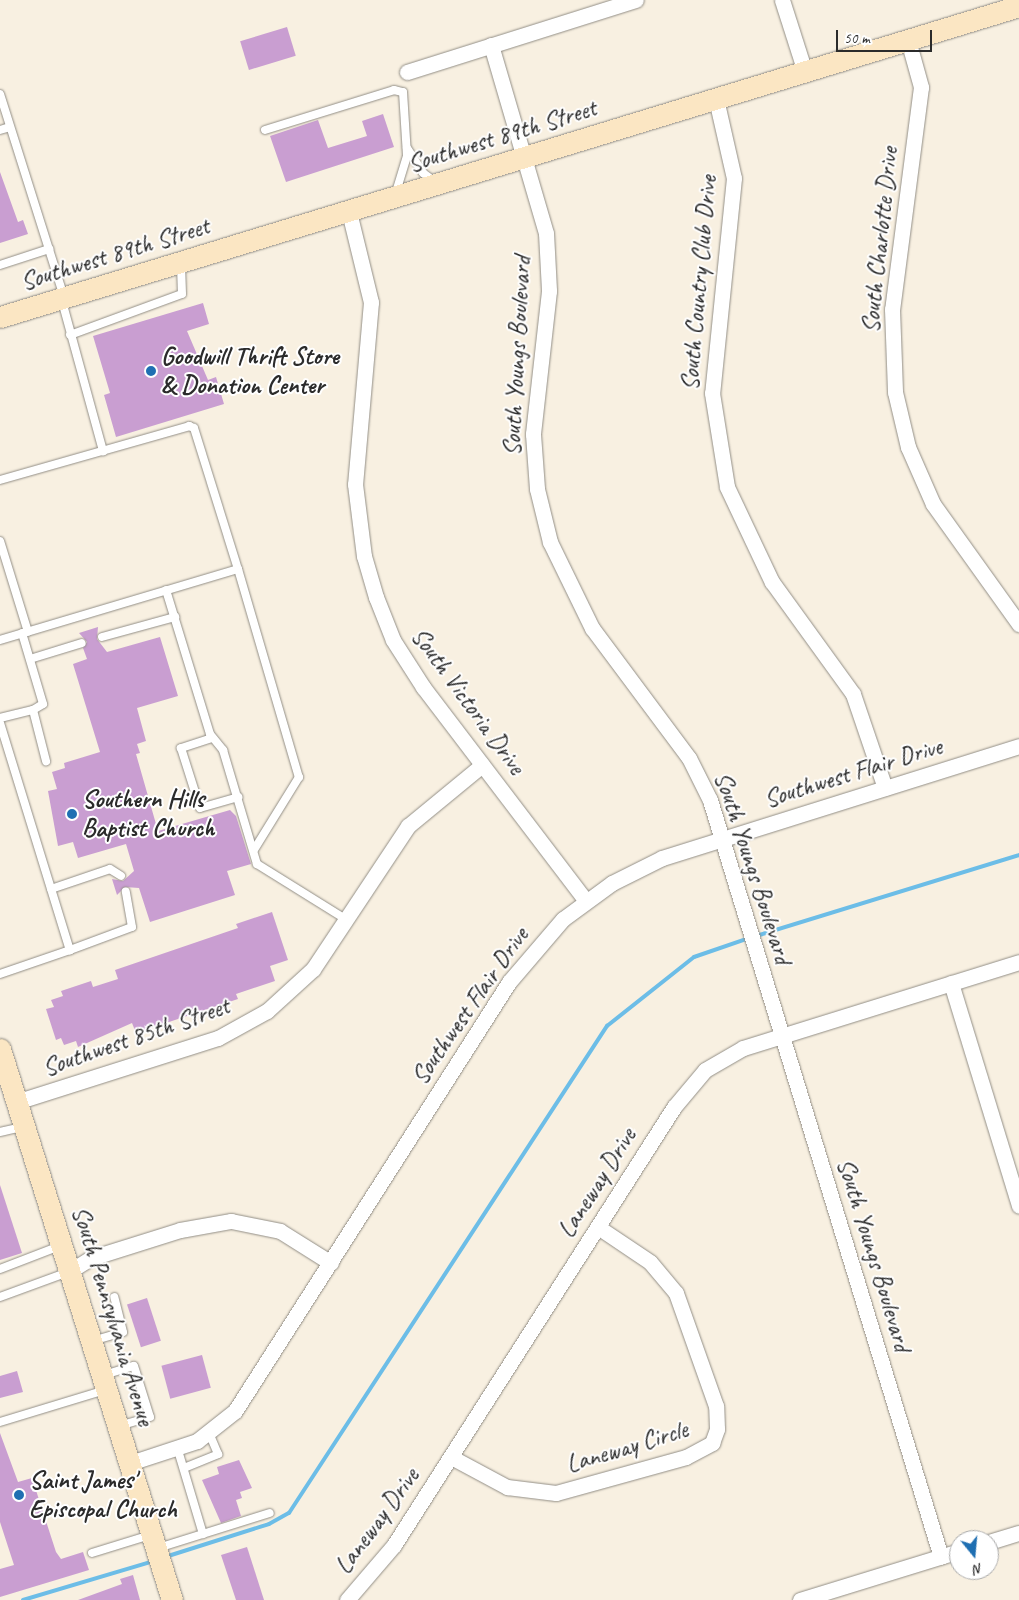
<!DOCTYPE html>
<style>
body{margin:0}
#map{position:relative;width:1019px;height:1600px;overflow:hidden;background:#f8f0e1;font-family:Caveat,sans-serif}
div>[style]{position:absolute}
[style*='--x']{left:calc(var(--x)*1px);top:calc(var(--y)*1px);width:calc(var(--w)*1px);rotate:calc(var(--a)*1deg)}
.stream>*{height:4px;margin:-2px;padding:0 2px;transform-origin:2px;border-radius:2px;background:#6cbde7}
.building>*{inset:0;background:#c99ed1;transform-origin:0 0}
.roads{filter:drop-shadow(0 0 1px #928e86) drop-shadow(0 0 1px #928e86)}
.service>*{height:8px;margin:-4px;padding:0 4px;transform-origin:4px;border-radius:4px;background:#fff}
.minor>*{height:15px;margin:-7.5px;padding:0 7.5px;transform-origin:7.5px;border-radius:7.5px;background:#fff}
.secondary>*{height:21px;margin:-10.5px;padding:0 10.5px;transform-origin:10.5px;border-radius:10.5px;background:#fbe6c3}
.dots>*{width:14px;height:14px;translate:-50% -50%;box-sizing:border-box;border:2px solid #fff;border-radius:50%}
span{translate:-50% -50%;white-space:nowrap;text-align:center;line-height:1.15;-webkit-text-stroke:4px #fff;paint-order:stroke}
.street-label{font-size:25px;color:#2b2b2b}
.poi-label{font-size:25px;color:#2b2b2b;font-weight:700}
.left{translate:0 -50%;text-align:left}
.north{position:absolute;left:949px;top:1530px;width:50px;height:50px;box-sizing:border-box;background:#fff;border:1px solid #aaa;border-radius:50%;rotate:163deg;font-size:14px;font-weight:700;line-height:20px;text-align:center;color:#2b2b2b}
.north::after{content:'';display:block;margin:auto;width:18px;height:22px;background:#1f6fb2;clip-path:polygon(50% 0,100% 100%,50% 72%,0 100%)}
.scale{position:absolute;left:836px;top:30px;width:96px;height:22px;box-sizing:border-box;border:2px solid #2b2b2b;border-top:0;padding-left:6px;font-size:15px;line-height:18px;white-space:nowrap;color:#2b2b2b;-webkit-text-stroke:4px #fff;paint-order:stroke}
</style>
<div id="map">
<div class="stream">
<div style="--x:756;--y:936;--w:275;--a:-17.1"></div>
<div style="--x:165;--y:1557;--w:109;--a:-17.6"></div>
<div style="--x:269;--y:1524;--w:23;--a:-29"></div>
<div style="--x:289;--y:1513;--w:582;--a:-56.86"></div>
<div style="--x:607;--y:1026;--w:111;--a:-38.4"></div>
<div style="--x:694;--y:957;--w:58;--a:-19.1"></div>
<div style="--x:23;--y:1600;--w:137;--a:-16.6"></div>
</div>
<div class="building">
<div style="left:287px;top:27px;width:30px;height:49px;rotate:73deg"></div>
<div style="clip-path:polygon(383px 114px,394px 147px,286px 182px,270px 136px,318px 120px,328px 148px,367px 136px,362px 121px)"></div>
<div style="clip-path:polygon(0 172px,18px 222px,23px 220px,28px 234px,0 243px)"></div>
<div style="clip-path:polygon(203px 303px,209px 324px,187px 331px,208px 380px,216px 377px,224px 404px,116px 437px,104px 395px,110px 393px,93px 336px)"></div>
<div style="clip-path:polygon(98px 627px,97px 639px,107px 652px,160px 637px,178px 696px,137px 708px,146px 741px,137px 744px,140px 753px,136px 754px,158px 831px,230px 810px,236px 816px,251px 864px,227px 871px,235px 895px,150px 922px,139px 888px,125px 887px,117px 895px,112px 879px,123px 881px,134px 871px,126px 844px,78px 858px,73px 842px,58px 846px,48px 791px,57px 789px,52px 772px,65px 768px,64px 763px,100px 752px,73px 664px,87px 659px,83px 648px,87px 642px,79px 633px)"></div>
<div style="clip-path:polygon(272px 912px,288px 960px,270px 966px,275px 981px,236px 994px,238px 999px,136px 1033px,132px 1023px,78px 1047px,76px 1041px,64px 1045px,61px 1038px,56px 1040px,46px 1009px,54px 1007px,51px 1000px,63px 996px,61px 991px,91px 981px,93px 987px,118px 979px,115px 970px,238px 928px,236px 924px)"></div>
<div style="clip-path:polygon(0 1185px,22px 1253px,0 1260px)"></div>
<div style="left:147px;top:1298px;width:45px;height:21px;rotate:72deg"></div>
<div style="left:202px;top:1355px;width:34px;height:42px;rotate:75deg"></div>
<div style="clip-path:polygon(17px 1371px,23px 1392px,0 1398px,0 1376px)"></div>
<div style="clip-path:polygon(0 1433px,18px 1482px,32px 1478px,56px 1552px,61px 1559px,83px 1552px,89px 1570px,0 1597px,0 1569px,14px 1565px,0 1522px)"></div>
<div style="clip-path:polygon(239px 1460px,252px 1488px,240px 1492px,242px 1498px,236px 1500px,241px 1516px,221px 1523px,202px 1480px,219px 1474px,217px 1467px)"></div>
<div style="clip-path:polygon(247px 1547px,264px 1600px,236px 1600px,221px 1555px)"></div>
<div style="clip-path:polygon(133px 1575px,140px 1600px,78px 1600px,122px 1584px,120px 1579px)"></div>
</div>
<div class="roads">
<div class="service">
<div style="--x:0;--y:94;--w:213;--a:72.5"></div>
<div style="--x:0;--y:130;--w:10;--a:-17"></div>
<div style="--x:265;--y:130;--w:135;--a:-17.2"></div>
<div style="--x:394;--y:90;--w:9;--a:13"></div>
<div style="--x:403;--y:92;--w:64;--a:86.4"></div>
<div style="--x:407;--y:156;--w:39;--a:107"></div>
<div style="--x:407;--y:148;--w:30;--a:57"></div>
<div style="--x:423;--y:173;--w:14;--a:36"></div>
<div style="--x:0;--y:265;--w:52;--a:-18.1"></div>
<div style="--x:62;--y:301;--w:156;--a:74.7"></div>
<div style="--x:70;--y:335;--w:119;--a:-20.1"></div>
<div style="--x:182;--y:294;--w:30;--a:-92"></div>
<div style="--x:0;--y:480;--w:197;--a:-15.9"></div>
<div style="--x:189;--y:426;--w:5;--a:22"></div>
<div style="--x:194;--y:428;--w:148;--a:72.7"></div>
<div style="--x:238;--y:569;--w:248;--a:163.4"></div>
<div style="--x:0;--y:541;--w:95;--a:72.9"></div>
<div style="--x:238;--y:569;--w:217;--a:73.7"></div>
<div style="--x:299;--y:777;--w:86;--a:121.7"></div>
<div style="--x:166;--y:590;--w:151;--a:73"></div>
<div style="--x:210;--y:734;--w:21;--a:51"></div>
<div style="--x:223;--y:750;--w:119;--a:73.4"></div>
<div style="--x:257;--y:864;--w:106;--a:31.9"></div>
<div style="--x:22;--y:633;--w:74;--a:73.5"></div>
<div style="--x:43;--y:704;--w:12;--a:149"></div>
<div style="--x:102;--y:637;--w:76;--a:-15.3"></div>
<div style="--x:30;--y:659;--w:54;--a:-17.1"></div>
<div style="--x:0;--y:718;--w:34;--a:-14"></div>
<div style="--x:33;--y:710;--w:53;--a:75.7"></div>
<div style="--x:0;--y:723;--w:238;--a:72.9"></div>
<div style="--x:70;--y:950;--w:74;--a:161.1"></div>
<div style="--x:212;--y:738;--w:33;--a:162"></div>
<div style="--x:181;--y:748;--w:63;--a:72.4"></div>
<div style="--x:200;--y:808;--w:40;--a:-16"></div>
<div style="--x:51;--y:889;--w:62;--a:-18.7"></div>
<div style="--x:110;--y:869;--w:13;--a:32"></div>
<div style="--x:70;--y:950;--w:66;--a:-20.4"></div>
<div style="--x:132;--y:927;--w:36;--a:-100"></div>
<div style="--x:0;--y:1132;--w:23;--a:-13"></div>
<div style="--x:0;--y:1269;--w:64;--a:-21"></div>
<div style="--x:0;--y:1297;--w:72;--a:-20.2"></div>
<div style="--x:92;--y:1341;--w:32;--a:-16"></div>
<div style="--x:123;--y:1332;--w:36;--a:-104"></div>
<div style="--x:104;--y:1375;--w:31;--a:-17"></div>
<div style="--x:134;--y:1366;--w:53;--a:72.6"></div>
<div style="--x:150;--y:1417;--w:33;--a:164"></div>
<div style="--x:0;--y:1422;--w:110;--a:-16.9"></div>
<div style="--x:177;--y:1447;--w:91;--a:73.4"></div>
<div style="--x:184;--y:1468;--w:37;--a:-22"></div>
<div style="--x:218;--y:1454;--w:23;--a:-113"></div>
<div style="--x:158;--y:1548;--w:117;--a:-17.4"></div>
<div style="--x:92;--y:1553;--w:61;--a:-17.2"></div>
</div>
<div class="minor">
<div style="--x:782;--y:0;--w:76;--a:72.3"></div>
<div style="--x:908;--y:40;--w:49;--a:74.5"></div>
<div style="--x:921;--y:87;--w:224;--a:97.4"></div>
<div style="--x:892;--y:309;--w:83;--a:87.9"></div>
<div style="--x:895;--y:392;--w:57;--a:76.7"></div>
<div style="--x:908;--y:447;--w:62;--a:66.3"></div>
<div style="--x:933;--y:504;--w:148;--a:54.4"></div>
<div style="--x:491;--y:45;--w:196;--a:73.7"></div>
<div style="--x:546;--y:233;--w:58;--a:87"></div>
<div style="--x:549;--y:291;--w:144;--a:96.4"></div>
<div style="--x:533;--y:434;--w:55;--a:85.8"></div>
<div style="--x:537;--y:489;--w:55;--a:76.2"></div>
<div style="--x:550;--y:542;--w:96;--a:64"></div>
<div style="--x:592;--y:628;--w:162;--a:53.3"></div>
<div style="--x:689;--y:758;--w:47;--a:63.4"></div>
<div style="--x:710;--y:800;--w:791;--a:73.03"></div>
<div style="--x:407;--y:72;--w:240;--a:-17.5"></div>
<div style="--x:716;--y:99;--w:81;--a:77.2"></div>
<div style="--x:734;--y:178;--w:216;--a:95.8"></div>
<div style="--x:712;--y:393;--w:95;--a:80.9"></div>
<div style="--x:727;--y:487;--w:105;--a:64.7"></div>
<div style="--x:772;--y:582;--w:138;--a:54.1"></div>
<div style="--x:853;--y:694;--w:99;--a:71.2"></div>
<div style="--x:349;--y:212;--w:93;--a:76.3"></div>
<div style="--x:371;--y:302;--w:183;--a:95"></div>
<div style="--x:355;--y:484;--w:73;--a:82.9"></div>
<div style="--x:364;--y:556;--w:43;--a:73.7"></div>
<div style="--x:376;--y:597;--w:46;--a:68.4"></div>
<div style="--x:393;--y:640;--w:56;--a:57.4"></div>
<div style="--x:423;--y:687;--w:269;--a:52.7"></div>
<div style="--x:951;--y:983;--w:233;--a:73"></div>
<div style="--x:16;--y:1102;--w:212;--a:-17.6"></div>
<div style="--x:218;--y:1038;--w:56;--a:-28.9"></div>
<div style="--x:267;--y:1011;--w:62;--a:-42.4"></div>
<div style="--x:313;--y:969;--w:172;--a:-56.4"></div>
<div style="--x:408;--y:826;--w:96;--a:-39.5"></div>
<div style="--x:70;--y:1271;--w:25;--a:-32"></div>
<div style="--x:91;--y:1258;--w:93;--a:-17.5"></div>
<div style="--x:180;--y:1230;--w:52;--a:-10"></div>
<div style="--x:231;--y:1221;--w:50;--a:11.5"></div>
<div style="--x:280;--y:1231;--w:60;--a:32.1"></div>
<div style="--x:451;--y:1457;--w:64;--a:28.2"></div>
<div style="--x:507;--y:1487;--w:49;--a:7"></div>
<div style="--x:556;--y:1493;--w:135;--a:-15.5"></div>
<div style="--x:686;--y:1457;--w:30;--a:-28"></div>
<div style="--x:712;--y:1443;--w:15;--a:-70"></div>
<div style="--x:717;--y:1429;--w:23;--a:-92"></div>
<div style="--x:716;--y:1406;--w:120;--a:-109.5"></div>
<div style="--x:676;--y:1293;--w:40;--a:-130"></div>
<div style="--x:650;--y:1262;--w:63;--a:-146.1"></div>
<div style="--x:130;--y:1463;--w:71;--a:-18.2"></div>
<div style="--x:197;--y:1441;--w:48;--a:-38.3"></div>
<div style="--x:235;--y:1411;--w:509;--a:-57.43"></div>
<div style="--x:509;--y:982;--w:83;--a:-49.4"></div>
<div style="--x:563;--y:919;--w:61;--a:-36.3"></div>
<div style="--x:612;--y:883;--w:56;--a:-26.6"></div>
<div style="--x:662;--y:858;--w:374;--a:-17.4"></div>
<div style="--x:989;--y:1542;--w:31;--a:-17"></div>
<div style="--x:347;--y:1600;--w:72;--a:-49.5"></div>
<div style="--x:394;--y:1545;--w:520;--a:-57.41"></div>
<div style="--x:674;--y:1107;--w:48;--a:-50"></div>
<div style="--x:705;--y:1070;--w:44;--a:-30.1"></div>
<div style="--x:743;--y:1048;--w:289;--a:-17.3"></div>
<div style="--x:800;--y:1600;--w:166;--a:-17.1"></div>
</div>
<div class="secondary">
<div style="--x:0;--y:317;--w:1065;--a:-16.97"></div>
<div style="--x:0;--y:1049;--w:577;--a:72.66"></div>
</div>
</div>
<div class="dots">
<div style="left:151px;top:371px;background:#1f6fb2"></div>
<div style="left:72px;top:814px;background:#1f6fb2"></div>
<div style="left:19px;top:1495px;background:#1f6fb2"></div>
</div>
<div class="street-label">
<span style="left:502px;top:136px;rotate:-17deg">Southwest 89th Street</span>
<span style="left:880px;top:240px;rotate:-84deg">South Charlotte Drive</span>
<span style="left:115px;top:254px;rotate:-17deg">Southwest 89th Street</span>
<span style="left:699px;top:283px;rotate:-85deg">South Country Club Drive</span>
<span style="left:517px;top:356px;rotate:-87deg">South Youngs Boulevard</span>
<span style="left:468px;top:701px;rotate:54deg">South Victoria Drive</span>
<span style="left:853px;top:773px;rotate:-17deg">Southwest Flair Drive</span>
<span style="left:753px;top:868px;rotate:72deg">South Youngs Boulevard</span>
<span style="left:470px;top:1006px;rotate:-55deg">Southwest Flair Drive</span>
<span style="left:136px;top:1037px;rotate:-19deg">Southwest 85th Street</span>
<span style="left:597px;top:1183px;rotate:-58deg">Laneway Drive</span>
<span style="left:874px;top:1255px;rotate:73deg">South Youngs Boulevard</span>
<span style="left:113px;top:1316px;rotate:73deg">South Pennsylvania Avenue</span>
<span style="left:627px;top:1447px;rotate:-17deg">Laneway Circle</span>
<span style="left:377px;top:1521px;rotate:-54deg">Laneway Drive</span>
</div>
<div class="poi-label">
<span class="left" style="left:161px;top:371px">Goodwill Thrift Store<br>&amp; Donation Center</span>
<span class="left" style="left:82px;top:814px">Southern Hills<br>Baptist Church</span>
<span class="left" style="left:29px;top:1495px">Saint James'<br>Episcopal Church</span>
</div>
<div class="north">N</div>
<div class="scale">50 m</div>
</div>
